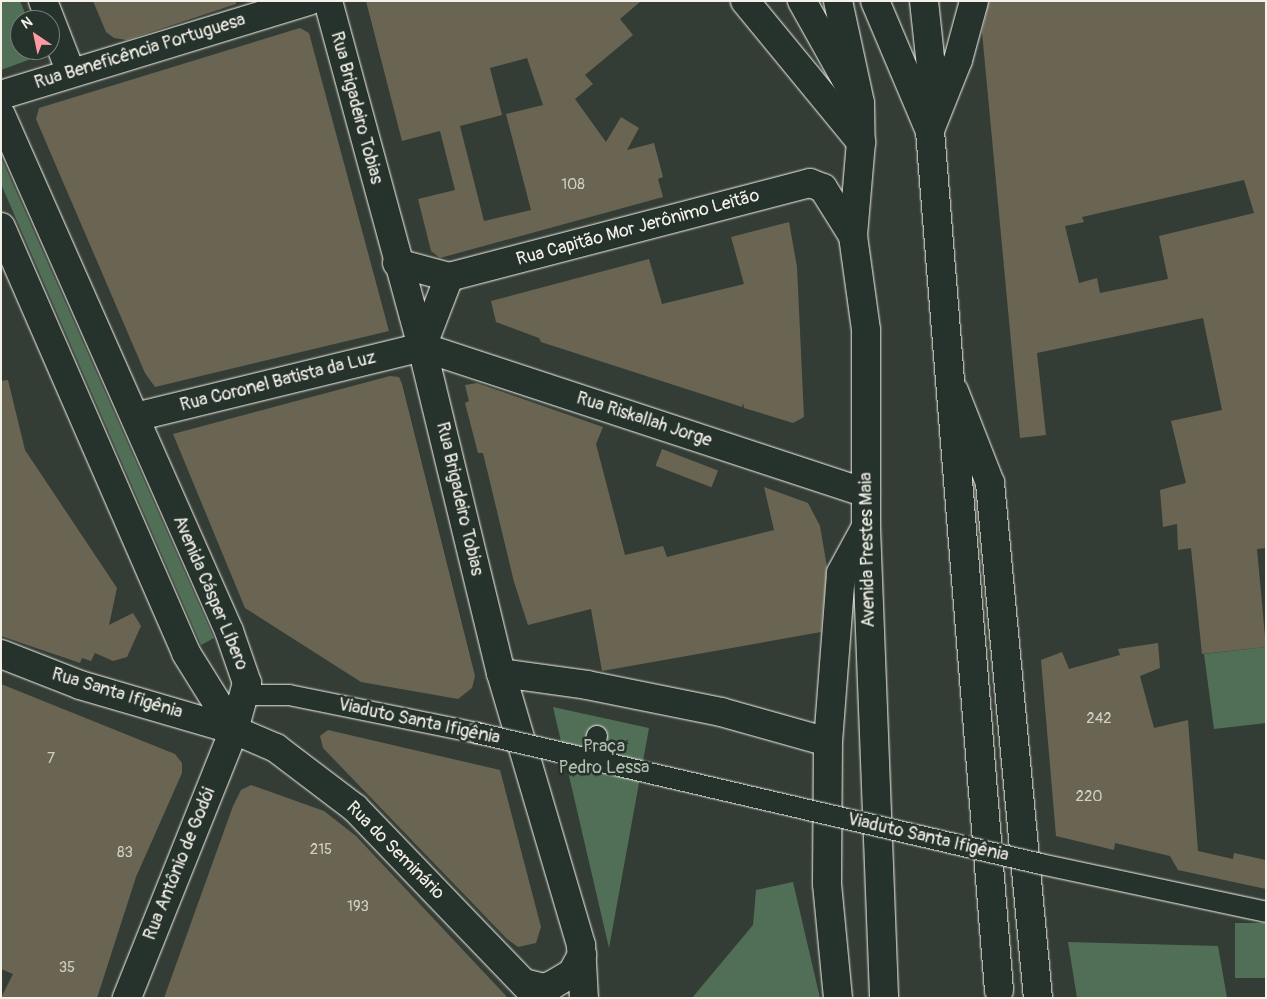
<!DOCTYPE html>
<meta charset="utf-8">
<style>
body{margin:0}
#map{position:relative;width:1267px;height:999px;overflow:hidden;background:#343d35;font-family:Pangolin,sans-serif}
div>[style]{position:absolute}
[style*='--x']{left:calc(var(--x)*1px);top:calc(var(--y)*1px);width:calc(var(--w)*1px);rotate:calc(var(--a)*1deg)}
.green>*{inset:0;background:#516f57;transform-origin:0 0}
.building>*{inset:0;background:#6a6553;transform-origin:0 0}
.roads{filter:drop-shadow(0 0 1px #f4f1e8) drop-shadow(0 0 1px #f4f1e8)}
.pedestrian>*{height:20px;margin:-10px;padding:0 10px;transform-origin:10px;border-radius:10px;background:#26332d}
.minor>*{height:28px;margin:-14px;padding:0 14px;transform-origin:14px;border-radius:14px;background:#26332d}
.tertiary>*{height:28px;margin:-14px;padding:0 14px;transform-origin:14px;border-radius:14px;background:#26332d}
.secondary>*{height:28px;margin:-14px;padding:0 14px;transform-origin:14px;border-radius:14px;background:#26332d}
.primary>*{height:28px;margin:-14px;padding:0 14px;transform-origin:14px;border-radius:14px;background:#26332d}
.trunk>*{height:28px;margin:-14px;padding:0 14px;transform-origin:14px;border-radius:14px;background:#26332d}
.bridges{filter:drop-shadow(0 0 1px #f4f1e8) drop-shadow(0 0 1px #f4f1e8)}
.pedestrian-bridge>*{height:20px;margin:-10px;padding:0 10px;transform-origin:10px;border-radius:10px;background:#26332d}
span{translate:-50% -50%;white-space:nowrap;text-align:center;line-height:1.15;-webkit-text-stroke:5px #26332d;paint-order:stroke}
.number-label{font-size:15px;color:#d2cec3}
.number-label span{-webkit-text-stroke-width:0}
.street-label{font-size:18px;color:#f4f1e8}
.park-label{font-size:18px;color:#b3bdae}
.frame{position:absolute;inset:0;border:2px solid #f4f1e8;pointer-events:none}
.north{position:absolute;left:10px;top:10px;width:50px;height:50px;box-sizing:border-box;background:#26332d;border:1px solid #787f78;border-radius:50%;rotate:326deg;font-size:14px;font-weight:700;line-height:20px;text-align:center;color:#f4f1e8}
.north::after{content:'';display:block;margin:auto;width:18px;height:22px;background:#ff9aa2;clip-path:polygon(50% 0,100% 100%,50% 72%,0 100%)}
</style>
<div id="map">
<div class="green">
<div style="clip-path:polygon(1px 1px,20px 1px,28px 20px,20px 20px,20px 50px,40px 50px,42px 55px,1px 70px)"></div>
<div style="clip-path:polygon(1px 157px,214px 638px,201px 645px,1px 184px)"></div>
<div style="clip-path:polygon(1266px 647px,1266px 723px,1214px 729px,1204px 654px)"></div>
<div style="clip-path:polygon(553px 707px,649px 728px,609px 948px)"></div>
<div style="clip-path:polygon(793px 882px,820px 998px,692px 998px,753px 925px,756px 890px)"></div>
<div style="left:1266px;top:923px;width:55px;height:31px;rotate:90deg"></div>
<div style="clip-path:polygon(1068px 942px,1218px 946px,1227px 998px,1077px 998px)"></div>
</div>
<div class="building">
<div style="clip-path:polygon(93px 1px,236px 1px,236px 4px,127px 40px,114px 38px,106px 32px)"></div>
<div style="clip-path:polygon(evenodd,366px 1px,641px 1px,620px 19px,633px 35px,585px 75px,593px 84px,575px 99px,606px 142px,621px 117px,639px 128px,627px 150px,654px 143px,663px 177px,658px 179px,663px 197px,440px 258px,431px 251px,418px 199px,455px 190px,440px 131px,402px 141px,366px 1px,527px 58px,543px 105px,506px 114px,531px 210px,484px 221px,460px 126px,502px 115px,490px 68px,527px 58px)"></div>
<div style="clip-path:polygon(evenodd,989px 1px,1266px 1px,1266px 548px,1257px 549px,1266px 647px,1202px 654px,1191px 548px,1178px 550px,1177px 524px,1163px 527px,1160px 490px,1186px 483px,1171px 421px,1222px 410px,1203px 318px,1037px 353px,1046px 435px,1020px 438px,982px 32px,989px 1px,1244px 180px,1254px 213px,1159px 236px,1168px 279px,1100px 293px,1097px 278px,1079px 283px,1065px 226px,1084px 222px,1082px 217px,1244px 180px)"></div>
<div style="clip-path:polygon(300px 28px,309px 33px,389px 331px,155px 387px,145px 373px,36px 119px,39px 108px)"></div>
<div style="clip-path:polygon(789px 222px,797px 267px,804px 417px,793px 423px,744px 408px,743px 403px,742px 407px,541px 342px,539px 338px,496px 322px,491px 301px,649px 259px,662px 304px,744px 284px,731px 237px)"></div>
<div style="clip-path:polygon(390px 376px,399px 377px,402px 384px,475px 676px,472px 688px,458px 699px,361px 682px,245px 608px,173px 434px)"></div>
<div style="clip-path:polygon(8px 380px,25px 450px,117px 588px,109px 625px,133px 613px,141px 626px,127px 657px,113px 661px,95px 653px,91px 661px,82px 658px,80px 663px,1px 636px,1px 381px)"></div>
<div style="clip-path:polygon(477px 383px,603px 427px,596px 444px,625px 555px,663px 546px,667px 557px,774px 530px,764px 487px,808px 503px,820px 526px,827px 567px,821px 632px,602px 671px,591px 609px,528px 625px,514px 582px,483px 453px,478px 453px,465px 403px,469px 401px,465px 385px)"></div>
<div style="left:662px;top:449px;width:60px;height:18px;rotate:21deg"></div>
<div style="clip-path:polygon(1158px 643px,1160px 668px,1140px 676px,1154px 728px,1188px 720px,1198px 851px,1233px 859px,1234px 853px,1266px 860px,1266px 889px,1178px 870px,1170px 856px,1115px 843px,1114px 850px,1056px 836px,1041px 660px,1062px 652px,1069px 669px,1120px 655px,1118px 649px)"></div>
<div style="clip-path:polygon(1px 684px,175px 754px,182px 763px,182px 773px,136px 877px,97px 998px,1px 998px,13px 974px,1px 969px)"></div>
<div style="clip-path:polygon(328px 730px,500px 770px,541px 927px,536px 943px,518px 947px,507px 939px,323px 748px,320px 736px)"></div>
<div style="clip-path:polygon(251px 785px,324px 811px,356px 836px,508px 998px,164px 998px,233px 806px,241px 790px)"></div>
</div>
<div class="roads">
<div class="pedestrian">
<div style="--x:246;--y:695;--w:43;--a:0"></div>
<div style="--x:289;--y:695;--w:192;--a:11.4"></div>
<div style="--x:590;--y:762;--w:27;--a:-75"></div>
</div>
<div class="minor">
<div style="--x:43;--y:1;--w:77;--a:68.7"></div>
<div style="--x:745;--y:1;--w:183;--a:50.6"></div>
<div style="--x:1;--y:95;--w:322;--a:-17"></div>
<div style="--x:930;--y:130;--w:75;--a:-68.2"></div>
<div style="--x:958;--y:60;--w:61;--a:-74.8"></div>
<div style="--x:135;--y:417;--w:295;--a:-13.7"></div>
<div style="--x:1;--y:654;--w:85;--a:21.4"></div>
<div style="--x:80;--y:685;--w:160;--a:16.3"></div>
<div style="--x:234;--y:730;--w:46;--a:23.2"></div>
<div style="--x:276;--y:748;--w:99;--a:37.2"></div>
<div style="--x:355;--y:808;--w:264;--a:46.1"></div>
<div style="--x:501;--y:673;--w:87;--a:7.9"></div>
<div style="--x:587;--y:685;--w:137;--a:11.4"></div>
<div style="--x:721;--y:712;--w:111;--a:15.7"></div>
</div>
<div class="tertiary">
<div style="--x:328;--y:1;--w:359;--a:74.8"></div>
<div style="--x:422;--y:347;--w:335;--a:76.4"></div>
<div style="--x:501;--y:673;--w:284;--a:73.6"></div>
<div style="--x:581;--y:945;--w:53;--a:86.8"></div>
<div style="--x:397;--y:263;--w:54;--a:15.1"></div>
<div style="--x:449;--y:277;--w:373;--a:-14.6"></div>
<div style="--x:810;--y:183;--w:14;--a:21"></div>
<div style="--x:823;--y:188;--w:57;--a:58"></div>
<div style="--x:422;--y:347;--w:467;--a:18.2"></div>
<div style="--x:422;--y:347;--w:75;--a:-68.9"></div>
<div style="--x:524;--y:983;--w:21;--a:14"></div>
<div style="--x:544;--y:988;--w:9;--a:-21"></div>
<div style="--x:552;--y:985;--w:23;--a:-31"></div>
<div style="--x:572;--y:973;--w:21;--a:-61"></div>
</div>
<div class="secondary">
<div style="--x:1;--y:115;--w:564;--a:66.16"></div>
<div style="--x:229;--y:631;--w:55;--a:70.9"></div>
<div style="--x:247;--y:683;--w:49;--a:105.5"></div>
<div style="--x:234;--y:730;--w:289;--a:111.8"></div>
<div style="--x:1;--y:227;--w:464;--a:66.5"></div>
<div style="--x:186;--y:653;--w:91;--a:58.1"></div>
<div style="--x:954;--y:391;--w:99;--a:68.6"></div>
<div style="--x:990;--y:483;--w:517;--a:84.68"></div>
</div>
<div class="primary">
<div style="--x:802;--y:1;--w:109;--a:60.8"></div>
<div style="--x:924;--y:1;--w:65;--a:83.9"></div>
<div style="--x:931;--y:66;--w:65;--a:90.9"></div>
</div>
<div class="trunk">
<div style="--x:838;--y:1;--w:104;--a:77.8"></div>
<div style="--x:860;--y:103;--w:39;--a:89"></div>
<div style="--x:861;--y:142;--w:94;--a:94.9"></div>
<div style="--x:853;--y:236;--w:95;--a:82.1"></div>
<div style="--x:866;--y:330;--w:197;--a:90"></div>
<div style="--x:866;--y:527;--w:471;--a:87.8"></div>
<div style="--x:875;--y:1;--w:141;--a:67.1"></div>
<div style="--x:930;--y:131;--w:862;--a:85.41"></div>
<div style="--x:838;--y:998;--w:115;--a:-95.5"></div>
<div style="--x:827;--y:884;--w:142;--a:-89.6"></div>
<div style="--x:828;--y:742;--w:169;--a:-85.6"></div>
<div style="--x:841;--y:573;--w:52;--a:-61.5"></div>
</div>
</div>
<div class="bridges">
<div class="pedestrian-bridge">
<div style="--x:477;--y:733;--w:579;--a:13.08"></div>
<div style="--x:1041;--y:864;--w:230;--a:12"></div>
</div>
</div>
<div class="number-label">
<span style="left:573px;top:185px">108</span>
<span style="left:1099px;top:719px">242</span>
<span style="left:51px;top:759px">7</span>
<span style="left:1089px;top:797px">220</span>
<span style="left:321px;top:850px">215</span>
<span style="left:125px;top:853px">83</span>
<span style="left:358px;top:907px">193</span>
<span style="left:67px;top:968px">35</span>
</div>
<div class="street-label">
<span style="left:140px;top:52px;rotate:-17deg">Rua Beneficência Portuguesa</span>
<span style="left:356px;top:108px;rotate:75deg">Rua Brigadeiro Tobias</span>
<span style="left:638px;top:228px;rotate:-15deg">Rua Capitão Mor Jerônimo Leitão</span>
<span style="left:278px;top:382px;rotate:-14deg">Rua Coronel Batista da Luz</span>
<span style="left:644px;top:420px;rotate:18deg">Rua Riskallah Jorge</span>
<span style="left:459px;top:499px;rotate:77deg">Rua Brigadeiro Tobias</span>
<span style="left:868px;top:550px;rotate:-91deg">Avenida Prestes Maia</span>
<span style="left:210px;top:593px;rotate:67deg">Avenida Cásper Líbero</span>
<span style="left:117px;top:694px;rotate:17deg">Rua Santa Ifigênia</span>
<span style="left:419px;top:722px;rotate:12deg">Viaduto Santa Ifigênia</span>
<span style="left:928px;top:838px;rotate:13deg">Viaduto Santa Ifigênia</span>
<span style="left:395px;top:851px;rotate:45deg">Rua do Seminário</span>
<span style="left:180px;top:864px;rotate:-68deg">Rua Antônio de Godói</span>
</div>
<div class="park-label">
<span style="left:604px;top:758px">Praça<br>Pedro Lessa</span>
</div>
<div class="frame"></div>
<div class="north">N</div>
</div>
